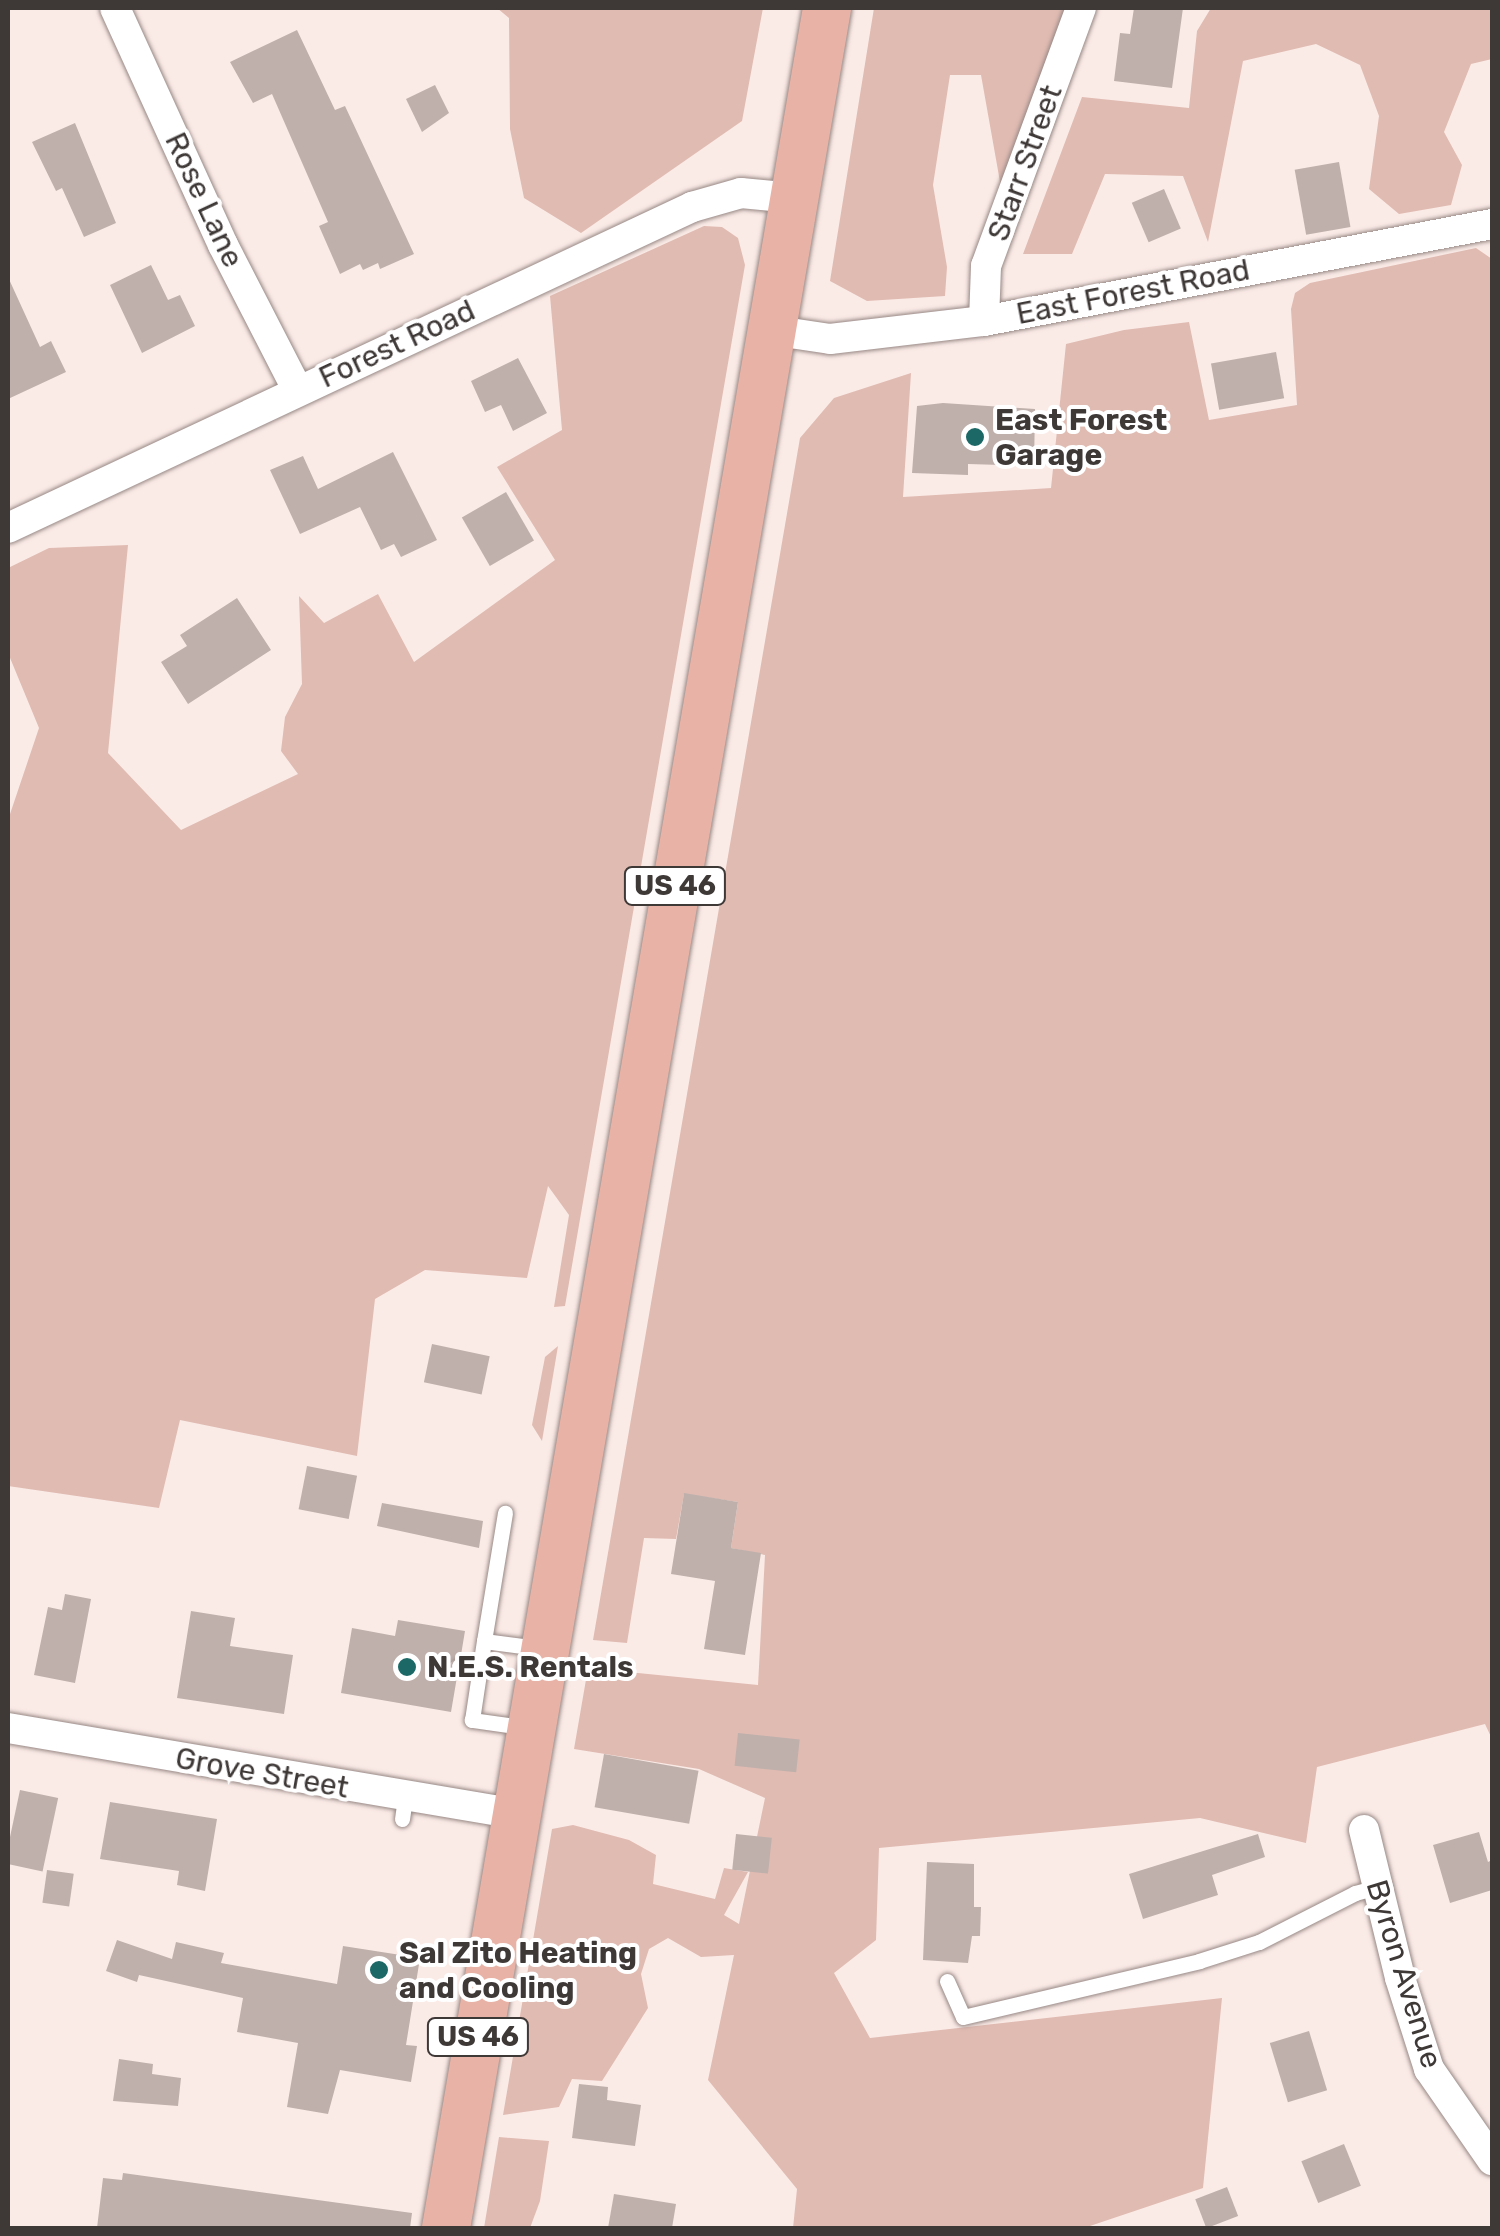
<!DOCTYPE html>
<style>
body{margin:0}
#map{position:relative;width:1500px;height:2236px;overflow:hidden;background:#fbebe7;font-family:Rubik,sans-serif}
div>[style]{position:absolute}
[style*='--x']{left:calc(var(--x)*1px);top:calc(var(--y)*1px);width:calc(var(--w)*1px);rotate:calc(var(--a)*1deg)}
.green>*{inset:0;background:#e0bbb2}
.building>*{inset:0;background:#bfb0ac;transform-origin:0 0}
.roads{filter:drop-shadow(0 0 2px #978885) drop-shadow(0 0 2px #978885)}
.service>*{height:15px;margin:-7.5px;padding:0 7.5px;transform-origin:7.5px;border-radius:7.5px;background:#fff}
.minor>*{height:30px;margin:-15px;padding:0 15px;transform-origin:15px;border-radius:15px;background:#fff}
.primary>*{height:48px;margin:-24px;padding:0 24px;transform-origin:24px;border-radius:24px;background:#e8b3a6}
.dots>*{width:28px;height:28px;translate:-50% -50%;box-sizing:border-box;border:5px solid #fff;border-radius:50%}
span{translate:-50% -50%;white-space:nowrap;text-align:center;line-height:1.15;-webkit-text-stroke:8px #fff;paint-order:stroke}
.shield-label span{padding:2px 8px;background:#fff;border:2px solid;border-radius:8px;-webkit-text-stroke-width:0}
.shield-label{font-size:28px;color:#3e3837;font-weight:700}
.street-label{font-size:30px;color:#3e3837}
.poi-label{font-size:30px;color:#3e3837;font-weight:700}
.left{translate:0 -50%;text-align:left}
.frame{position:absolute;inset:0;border:10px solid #3e3837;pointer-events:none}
</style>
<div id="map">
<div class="green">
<div style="clip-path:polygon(497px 8px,763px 8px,742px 121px,581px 233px,524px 198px,510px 129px,509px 18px)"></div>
<div style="clip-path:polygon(874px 8px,1066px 8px,1002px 193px,981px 75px,950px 75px,933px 185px,947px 267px,945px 296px,867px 301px,830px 281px)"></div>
<div style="clip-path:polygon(1211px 8px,1492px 8px,1492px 59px,1471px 64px,1444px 132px,1462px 165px,1451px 205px,1399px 214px,1369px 189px,1379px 116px,1360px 65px,1316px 44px,1243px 61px,1208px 242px,1183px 176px,1105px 174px,1072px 254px,1023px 254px,1082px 97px,1189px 108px,1197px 31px)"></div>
<div style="clip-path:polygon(704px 226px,722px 227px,738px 238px,745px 265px,565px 1306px,554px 1307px,569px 1215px,548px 1186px,527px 1278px,425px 1270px,375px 1299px,357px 1456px,180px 1420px,159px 1508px,8px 1486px,8px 820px,39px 728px,8px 653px,8px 568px,49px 548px,128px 545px,108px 753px,181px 830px,298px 774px,281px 751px,285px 717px,302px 684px,299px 596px,324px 623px,378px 594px,414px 662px,555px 560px,497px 467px,562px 430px,550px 296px)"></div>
<div style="clip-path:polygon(1476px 248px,1492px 259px,1492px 1739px,1485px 1724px,1317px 1767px,1306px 1843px,1200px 1818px,879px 1848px,876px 1940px,834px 1973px,870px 2038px,1222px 1998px,1203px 2188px,1084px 2228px,793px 2228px,797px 2189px,708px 2080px,734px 1955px,701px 1957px,668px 1938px,649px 1949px,641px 1974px,648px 2008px,602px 2081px,572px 2079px,559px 2107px,503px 2115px,552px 1829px,573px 1825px,629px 1840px,656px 1855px,653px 1884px,715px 1899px,724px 1868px,748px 1872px,724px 1915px,739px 1924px,765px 1798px,699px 1769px,574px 1749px,588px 1668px,758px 1685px,765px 1555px,731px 1548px,738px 1502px,684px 1494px,676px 1539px,644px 1538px,627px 1643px,593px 1640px,800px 438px,834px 398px,911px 373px,903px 497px,1051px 488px,1066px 344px,1124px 330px,1189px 322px,1209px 420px,1297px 405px,1291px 309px,1295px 293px,1310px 283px)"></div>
<div style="clip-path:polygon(558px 1346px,542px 1441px,532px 1425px,545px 1357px)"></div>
<div style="clip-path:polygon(499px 2137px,549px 2141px,540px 2201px,530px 2228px,484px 2228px)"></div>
</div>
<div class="building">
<div style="clip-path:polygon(1134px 8px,1183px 8px,1172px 88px,1114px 81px,1120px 33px,1130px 34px)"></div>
<div style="clip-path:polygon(297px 30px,335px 110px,345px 106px,414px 254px,380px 269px,378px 263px,363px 270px,360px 264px,340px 274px,319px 226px,328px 222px,272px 94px,253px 103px,230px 62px)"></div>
<div style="clip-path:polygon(435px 85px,449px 113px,422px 132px,406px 99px)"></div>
<div style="clip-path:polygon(75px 123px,116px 223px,84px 237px,62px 188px,56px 191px,32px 142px)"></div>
<div style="left:1339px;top:162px;width:66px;height:45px;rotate:80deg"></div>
<div style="left:1164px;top:189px;width:43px;height:35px;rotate:67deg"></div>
<div style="clip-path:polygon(151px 265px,168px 300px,180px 295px,195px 326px,142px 353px,110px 285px)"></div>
<div style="clip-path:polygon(8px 277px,40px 347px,51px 341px,66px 372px,8px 399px)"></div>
<div style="left:1276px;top:352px;width:47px;height:66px;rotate:80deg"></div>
<div style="clip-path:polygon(518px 358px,547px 413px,513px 431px,501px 405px,485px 412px,471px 381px)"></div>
<div style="clip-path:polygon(943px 403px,1035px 409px,1034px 466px,968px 464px,968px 475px,912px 473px,917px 406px)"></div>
<div style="clip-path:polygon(393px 452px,437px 540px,401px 557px,394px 544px,381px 550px,360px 507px,300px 534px,270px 470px,303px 456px,318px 489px)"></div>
<div style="left:506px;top:492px;width:56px;height:51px;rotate:60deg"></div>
<div style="clip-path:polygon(237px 598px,271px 650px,188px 704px,161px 662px,187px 646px,180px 635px)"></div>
<div style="left:432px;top:1344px;width:59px;height:39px;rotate:12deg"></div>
<div style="left:307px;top:1466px;width:51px;height:44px;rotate:11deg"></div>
<div style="clip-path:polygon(684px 1493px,738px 1502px,731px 1548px,761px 1553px,745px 1655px,704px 1649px,715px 1581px,671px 1574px)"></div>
<div style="clip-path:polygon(382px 1503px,483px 1521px,479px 1548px,377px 1526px)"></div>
<div style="clip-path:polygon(65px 1594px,91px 1599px,75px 1683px,34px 1675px,48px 1607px,62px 1610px)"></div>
<div style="clip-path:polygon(191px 1611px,235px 1618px,230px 1646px,293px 1655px,284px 1714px,177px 1698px)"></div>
<div style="clip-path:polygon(398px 1620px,465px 1631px,461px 1655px,448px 1665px,457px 1677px,451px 1712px,341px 1693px,352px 1628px,395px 1636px)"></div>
<div style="left:738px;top:1733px;width:62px;height:33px;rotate:6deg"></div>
<div style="left:604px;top:1754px;width:96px;height:54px;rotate:10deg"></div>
<div style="left:20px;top:1790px;width:39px;height:75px;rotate:12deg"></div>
<div style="clip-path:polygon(110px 1802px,217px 1819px,205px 1891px,177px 1885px,179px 1871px,100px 1859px)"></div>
<div style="clip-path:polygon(1479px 1832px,1488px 1862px,1492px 1860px,1492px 1890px,1450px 1903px,1433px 1845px)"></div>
<div style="left:736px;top:1834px;width:36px;height:36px;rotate:6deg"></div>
<div style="clip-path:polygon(1258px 1834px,1265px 1857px,1212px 1875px,1218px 1895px,1143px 1919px,1129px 1874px)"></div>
<div style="clip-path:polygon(927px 1862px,974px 1864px,974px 1907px,981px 1907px,980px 1936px,972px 1936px,968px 1963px,923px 1960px)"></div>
<div style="left:47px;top:1870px;width:27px;height:33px;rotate:8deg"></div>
<div style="clip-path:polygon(117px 1940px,172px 1959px,176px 1942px,224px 1953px,221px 1963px,337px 1984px,343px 1946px,420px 1958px,406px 2045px,417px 2046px,411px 2082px,340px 2070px,328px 2114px,287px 2107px,298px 2043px,237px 2032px,243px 1998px,139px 1975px,137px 1982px,106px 1971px)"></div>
<div style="left:1309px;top:2031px;width:62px;height:41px;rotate:73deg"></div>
<div style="clip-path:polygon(119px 2059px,153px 2064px,152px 2074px,181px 2078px,178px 2106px,113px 2101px)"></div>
<div style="clip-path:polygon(579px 2084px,608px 2087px,607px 2100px,641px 2105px,635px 2146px,572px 2138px)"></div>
<div style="left:1344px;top:2144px;width:45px;height:46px;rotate:68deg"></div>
<div style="clip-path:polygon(123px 2173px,412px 2213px,410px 2228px,97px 2228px,103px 2178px,122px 2180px)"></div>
<div style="left:1227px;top:2187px;width:31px;height:34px;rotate:69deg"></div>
<div style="clip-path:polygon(614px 2194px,676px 2204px,672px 2228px,608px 2228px)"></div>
</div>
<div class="roads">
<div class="service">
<div style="--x:484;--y:1641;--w:130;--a:-80.7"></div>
<div style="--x:459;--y:1666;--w:21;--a:11"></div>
<div style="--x:529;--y:1728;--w:58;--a:-172"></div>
<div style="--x:472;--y:1720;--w:80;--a:-81.4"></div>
<div style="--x:484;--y:1641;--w:54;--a:7.4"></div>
<div style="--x:402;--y:1819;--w:21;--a:-82"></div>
<div style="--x:947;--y:1981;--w:39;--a:66"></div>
<div style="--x:963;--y:2017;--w:243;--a:-13.3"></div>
<div style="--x:1199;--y:1961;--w:63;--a:-17.6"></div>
<div style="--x:1259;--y:1942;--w:108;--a:-27"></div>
<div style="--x:1355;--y:1893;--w:23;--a:-15"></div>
</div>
<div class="minor">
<div style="--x:115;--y:8;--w:260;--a:65.5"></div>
<div style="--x:223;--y:245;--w:164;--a:62.8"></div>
<div style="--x:984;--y:321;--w:55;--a:-87.9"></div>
<div style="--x:986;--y:266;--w:275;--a:-69.8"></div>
<div style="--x:770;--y:330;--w:61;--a:8.5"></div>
<div style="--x:830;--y:339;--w:155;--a:-6.7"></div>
<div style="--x:984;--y:321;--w:517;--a:-10.81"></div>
<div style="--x:8;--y:528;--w:756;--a:-25.14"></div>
<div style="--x:692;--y:207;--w:51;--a:-15.9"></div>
<div style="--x:741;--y:193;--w:53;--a:5.4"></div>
<div style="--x:8;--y:1728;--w:516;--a:9.59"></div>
<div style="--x:1364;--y:1830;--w:152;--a:76.3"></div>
<div style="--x:1400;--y:1978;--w:96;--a:72.3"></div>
<div style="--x:1429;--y:2069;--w:111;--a:55.3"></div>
</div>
<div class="primary">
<div style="--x:446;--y:2228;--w:2252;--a:-80.26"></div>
</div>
</div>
<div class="dots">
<div style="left:975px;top:437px;background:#1b6866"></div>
<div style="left:407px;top:1667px;background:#1b6866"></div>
<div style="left:379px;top:1970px;background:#1b6866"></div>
</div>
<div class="shield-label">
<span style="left:675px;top:886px">US 46</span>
<span style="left:478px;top:2037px">US 46</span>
</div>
<div class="street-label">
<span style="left:1025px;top:163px;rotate:-70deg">Starr Street</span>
<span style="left:204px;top:200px;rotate:65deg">Rose Lane</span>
<span style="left:1133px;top:292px;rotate:-11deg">East Forest Road</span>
<span style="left:397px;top:344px;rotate:-25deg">Forest Road</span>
<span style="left:262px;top:1773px;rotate:10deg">Grove Street</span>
<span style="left:1404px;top:1974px;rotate:73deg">Byron Avenue</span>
</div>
<div class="poi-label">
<span class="left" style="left:995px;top:437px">East Forest<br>Garage</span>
<span class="left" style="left:427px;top:1667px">N.E.S. Rentals</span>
<span class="left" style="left:399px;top:1970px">Sal Zito Heating<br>and Cooling</span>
</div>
<div class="frame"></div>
</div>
